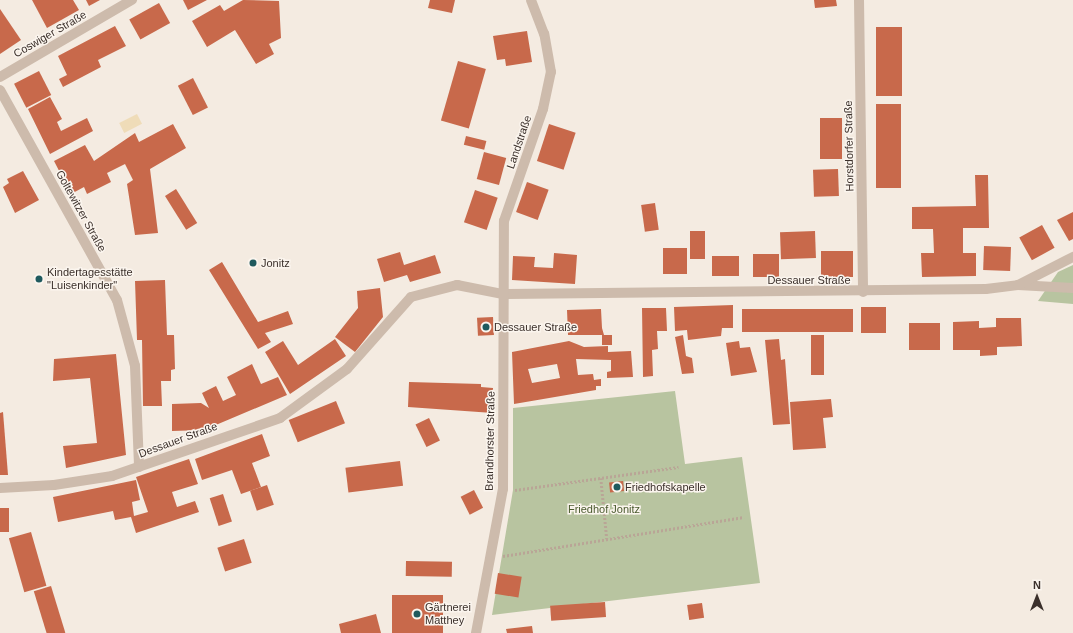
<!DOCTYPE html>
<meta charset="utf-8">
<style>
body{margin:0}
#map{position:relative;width:1073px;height:633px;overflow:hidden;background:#f4ebe1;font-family:Helvetica,sans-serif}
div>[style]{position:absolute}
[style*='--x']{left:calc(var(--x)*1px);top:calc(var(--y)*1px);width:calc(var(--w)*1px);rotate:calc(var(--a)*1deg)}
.green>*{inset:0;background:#b8c4a0}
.sand>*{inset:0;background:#efdcb8;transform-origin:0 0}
.building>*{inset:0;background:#c8694b;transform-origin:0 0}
.path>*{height:2.5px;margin-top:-1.25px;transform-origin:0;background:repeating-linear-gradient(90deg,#b9a596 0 2px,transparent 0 4px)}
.minor>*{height:10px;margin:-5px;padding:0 5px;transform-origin:5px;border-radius:5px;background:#cdbbac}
.dots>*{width:11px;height:11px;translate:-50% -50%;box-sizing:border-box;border:2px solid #fbf5ee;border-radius:50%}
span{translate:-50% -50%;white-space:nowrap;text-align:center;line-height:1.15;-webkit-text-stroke:3px #fbf5ee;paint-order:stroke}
.street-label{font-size:11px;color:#3b302b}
.poi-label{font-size:11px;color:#3b302b}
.left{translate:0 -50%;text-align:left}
.park-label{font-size:11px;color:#4a5a2e}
.north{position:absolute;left:1017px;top:577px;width:40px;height:40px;-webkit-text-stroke:3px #fbf5ee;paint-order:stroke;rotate:0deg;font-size:11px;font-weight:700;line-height:16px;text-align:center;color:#3b302b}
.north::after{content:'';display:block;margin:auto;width:14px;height:18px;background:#3b302b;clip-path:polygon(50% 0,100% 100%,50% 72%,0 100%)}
</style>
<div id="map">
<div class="green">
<div style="clip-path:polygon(1073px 265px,1073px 304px,1038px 301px,1058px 272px)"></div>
<div style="clip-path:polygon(675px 391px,685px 464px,742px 457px,760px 583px,492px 615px,513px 490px,513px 408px)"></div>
</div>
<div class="sand">
<div style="left:137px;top:114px;width:11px;height:20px;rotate:63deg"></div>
</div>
<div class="building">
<div style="clip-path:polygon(32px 0,73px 0,79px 10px,47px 28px)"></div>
<div style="clip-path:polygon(86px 0,100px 0,89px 6px)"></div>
<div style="clip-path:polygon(183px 0,207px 0,188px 10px)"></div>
<div style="clip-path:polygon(243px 0,279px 1px,281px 38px,269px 44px,274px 54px,256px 64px,235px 30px,207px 47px,192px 21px,220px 5px,224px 11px)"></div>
<div style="clip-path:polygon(430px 0,455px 0,452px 13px,428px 8px)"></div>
<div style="clip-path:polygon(814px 0,836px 0,837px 6px,815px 8px)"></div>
<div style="left:159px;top:3px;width:23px;height:34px;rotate:61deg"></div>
<div style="clip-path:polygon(0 9px,21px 40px,0 54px)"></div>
<div style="clip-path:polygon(115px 26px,126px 46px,98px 60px,101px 67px,63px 87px,59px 79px,67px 75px,58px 56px)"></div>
<div style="left:876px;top:27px;width:26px;height:69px"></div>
<div style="clip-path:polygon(527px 31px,532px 62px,506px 66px,505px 59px,497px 60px,493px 36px)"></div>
<div style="left:458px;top:61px;width:29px;height:62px;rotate:16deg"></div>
<div style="left:39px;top:71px;width:27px;height:28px;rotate:63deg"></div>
<div style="left:193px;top:78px;width:33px;height:17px;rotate:63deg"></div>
<div style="clip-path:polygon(50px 97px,62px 119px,57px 122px,61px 131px,87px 118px,93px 131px,50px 154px,28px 109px)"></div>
<div style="left:876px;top:104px;width:25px;height:84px"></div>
<div style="left:820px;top:118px;width:22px;height:41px"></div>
<div style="clip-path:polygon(173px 124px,186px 148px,150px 169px,158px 233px,135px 235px,127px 184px,133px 180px,125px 164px,107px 173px,111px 182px,87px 194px,84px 187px,71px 194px,54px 161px,85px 145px,94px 161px,135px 133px,139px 142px)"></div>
<div style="left:549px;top:124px;width:28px;height:39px;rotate:18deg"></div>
<div style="left:466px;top:136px;width:21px;height:9px;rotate:14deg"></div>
<div style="left:484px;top:152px;width:23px;height:28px;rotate:15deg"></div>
<div style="left:838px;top:169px;width:27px;height:25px;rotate:88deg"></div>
<div style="clip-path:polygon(23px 171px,39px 200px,15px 213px,3px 187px,9px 183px,7px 179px)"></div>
<div style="clip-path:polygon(975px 175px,988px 175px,989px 228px,963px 228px,963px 253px,976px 253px,976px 276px,922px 277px,921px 253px,934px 253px,933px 229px,912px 229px,912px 207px,976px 206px)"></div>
<div style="left:527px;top:182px;width:23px;height:32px;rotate:20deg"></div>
<div style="left:176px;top:189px;width:40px;height:13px;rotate:58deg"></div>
<div style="left:475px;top:190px;width:24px;height:34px;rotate:19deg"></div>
<div style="left:655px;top:203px;width:27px;height:14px;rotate:82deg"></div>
<div style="clip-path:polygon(1073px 212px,1073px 239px,1069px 241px,1057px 220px)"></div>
<div style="left:1042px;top:225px;width:26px;height:26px;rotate:61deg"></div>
<div style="left:690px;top:231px;width:15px;height:28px"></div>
<div style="left:815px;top:231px;width:27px;height:35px;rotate:88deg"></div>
<div style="left:984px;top:246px;width:27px;height:24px;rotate:2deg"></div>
<div style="left:663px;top:248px;width:24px;height:26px"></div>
<div style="left:853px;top:251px;width:26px;height:32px;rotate:90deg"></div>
<div style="clip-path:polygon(400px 252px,404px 265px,435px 255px,441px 273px,410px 282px,407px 275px,384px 282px,377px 259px)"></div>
<div style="clip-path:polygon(554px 253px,577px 255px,575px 284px,512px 280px,513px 256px,535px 257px,534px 267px,553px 268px)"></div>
<div style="left:753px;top:254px;width:26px;height:23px"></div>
<div style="left:739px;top:256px;width:20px;height:27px;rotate:90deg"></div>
<div style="clip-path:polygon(222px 262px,258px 322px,288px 311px,293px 324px,265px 333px,271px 342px,258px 349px,209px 270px)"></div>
<div style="clip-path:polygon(165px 280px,167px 335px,174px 335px,175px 369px,171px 370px,171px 381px,161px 381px,162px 406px,143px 406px,142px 340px,137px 340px,135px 281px)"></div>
<div style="clip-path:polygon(380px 288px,383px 317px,355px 352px,335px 337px,358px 308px,357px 291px)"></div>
<div style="clip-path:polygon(733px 305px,733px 328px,722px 328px,721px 336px,688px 340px,687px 330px,675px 331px,674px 307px)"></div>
<div style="left:861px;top:307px;width:25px;height:26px"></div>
<div style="clip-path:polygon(642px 308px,666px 308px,667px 331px,657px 331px,658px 349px,652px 350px,653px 376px,643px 377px)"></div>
<div style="clip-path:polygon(601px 309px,602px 328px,604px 335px,612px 335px,612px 345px,602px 345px,602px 335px,568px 335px,567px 310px)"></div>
<div style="left:853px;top:309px;width:23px;height:111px;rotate:90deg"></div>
<div style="left:493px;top:317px;width:18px;height:16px;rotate:87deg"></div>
<div style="clip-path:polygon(996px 318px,1021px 318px,1022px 346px,997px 347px,997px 355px,980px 356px,980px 350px,953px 350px,953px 322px,979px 321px,979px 328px,996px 327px)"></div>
<div style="left:909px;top:323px;width:31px;height:27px"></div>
<div style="clip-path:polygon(683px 335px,686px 356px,692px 358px,694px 373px,682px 374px,675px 337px)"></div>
<div style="left:811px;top:335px;width:13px;height:40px"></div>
<div style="clip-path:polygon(335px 339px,346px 356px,290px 394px,265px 352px,283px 341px,298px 365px)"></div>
<div style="clip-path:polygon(779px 339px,781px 360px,785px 359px,790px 424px,773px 425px,765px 340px)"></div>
<div style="clip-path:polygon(evenodd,569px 341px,584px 347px,608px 346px,608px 352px,631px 351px,633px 377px,607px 378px,607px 372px,611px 371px,611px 360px,576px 359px,578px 375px,593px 374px,594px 380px,601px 379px,601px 386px,596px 386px,596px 390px,514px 404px,512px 352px,569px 341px,557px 364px,560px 378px,532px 383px,528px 369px,557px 364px)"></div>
<div style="clip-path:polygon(739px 341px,740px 348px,750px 347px,757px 372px,731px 376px,726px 343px)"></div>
<div style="clip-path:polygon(116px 354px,126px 455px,66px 468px,63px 446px,97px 443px,90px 378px,53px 381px,54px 359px)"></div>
<div style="clip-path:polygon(252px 364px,261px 384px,278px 377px,287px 395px,204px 430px,172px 431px,172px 404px,201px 403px,209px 408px,202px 393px,216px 386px,223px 401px,236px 395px,227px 377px)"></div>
<div style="clip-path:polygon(409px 382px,481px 384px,481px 387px,493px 388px,493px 413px,408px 407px)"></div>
<div style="clip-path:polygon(831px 399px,833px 417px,823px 418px,826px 448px,793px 450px,790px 402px)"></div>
<div style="left:336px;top:401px;width:24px;height:51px;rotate:68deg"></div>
<div style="clip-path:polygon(3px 412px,8px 475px,0 475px,0 413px)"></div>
<div style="left:429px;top:418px;width:25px;height:15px;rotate:64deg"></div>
<div style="clip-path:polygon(262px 434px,270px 456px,252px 463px,261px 487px,241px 494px,232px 470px,202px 480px,195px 459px)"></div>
<div style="clip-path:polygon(189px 459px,198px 484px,172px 492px,177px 507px,195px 501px,199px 512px,136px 533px,131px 517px,115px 520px,113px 511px,58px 522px,53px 497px,136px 480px,140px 500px,132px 502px,134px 516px,148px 512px,136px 477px)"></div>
<div style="left:400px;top:461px;width:25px;height:55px;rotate:83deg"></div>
<div style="left:623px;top:481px;width:10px;height:14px;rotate:84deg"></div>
<div style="left:267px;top:485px;width:21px;height:18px;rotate:71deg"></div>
<div style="left:474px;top:490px;width:20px;height:15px;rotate:63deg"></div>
<div style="left:223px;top:494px;width:29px;height:14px;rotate:72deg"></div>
<div style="left:0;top:508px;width:9px;height:24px"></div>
<div style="left:31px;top:532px;width:56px;height:23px;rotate:74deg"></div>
<div style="left:244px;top:539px;width:25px;height:28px;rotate:72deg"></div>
<div style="left:406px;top:561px;width:46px;height:15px;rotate:1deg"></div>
<div style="left:498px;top:573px;width:24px;height:21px;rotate:9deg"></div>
<div style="left:51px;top:586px;width:49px;height:18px;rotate:73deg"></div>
<div style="left:392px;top:595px;width:51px;height:38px"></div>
<div style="left:605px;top:602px;width:15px;height:55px;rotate:86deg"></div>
<div style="left:702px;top:603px;width:15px;height:15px;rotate:82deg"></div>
<div style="clip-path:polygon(376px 614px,381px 633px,341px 633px,339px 624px)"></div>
<div style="clip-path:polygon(532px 626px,533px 633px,507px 633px,506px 629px)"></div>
</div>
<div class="path">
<div style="--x:601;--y:478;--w:61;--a:84.4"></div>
<div style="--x:515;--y:490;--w:165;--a:-8"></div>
<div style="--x:503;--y:556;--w:244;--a:-9.2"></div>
</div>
<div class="minor">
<div style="--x:859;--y:0;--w:292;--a:89.2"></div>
<div style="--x:0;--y:77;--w:153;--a:-30.3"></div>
<div style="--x:0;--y:90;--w:240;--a:60.9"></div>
<div style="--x:117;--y:300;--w:68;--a:74.7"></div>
<div style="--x:135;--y:366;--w:101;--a:87.7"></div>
<div style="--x:1018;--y:285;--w:55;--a:3.1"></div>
<div style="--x:0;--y:488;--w:54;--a:-3.2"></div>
<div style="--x:54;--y:485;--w:59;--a:-8.8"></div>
<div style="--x:112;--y:476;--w:178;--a:-19"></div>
<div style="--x:280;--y:418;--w:83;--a:-36.2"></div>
<div style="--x:347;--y:369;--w:96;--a:-48.4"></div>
<div style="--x:411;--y:297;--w:48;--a:-14.6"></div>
<div style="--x:457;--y:285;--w:47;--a:11.1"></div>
<div style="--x:503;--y:294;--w:483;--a:-0.6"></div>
<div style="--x:986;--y:289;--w:32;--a:-7"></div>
<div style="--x:1018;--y:285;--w:62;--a:-27"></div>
<div style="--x:476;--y:633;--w:147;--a:-79.4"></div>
<div style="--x:503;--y:489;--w:268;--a:-89.8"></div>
<div style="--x:504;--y:221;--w:119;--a:-70.8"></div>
<div style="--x:543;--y:109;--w:38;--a:-78"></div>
<div style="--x:551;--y:72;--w:39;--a:-100"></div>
<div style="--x:544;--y:34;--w:36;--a:-111"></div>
</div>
<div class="dots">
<div style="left:253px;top:263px;background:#1f5a5e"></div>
<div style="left:39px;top:279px;background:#1f5a5e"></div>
<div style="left:486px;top:327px;background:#1f5a5e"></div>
<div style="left:617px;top:487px;background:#1f5a5e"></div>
<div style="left:417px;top:614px;background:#1f5a5e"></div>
</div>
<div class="street-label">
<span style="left:50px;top:34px;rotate:-30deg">Coswiger Straße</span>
<span style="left:519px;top:142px;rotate:-71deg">Landstraße</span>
<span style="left:849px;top:146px;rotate:-91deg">Horstdorfer Straße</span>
<span style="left:81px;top:211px;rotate:61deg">Goltewitzer Straße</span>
<span style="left:809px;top:280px">Dessauer Straße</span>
<span style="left:178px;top:440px;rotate:-20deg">Dessauer Straße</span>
<span style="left:490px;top:441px;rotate:-89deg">Brandhorster Straße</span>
</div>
<div class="poi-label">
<span class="left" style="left:261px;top:263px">Jonitz</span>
<span class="left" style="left:47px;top:279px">Kindertagesstätte<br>"Luisenkinder"</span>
<span class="left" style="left:494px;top:327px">Dessauer Straße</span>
<span class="left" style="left:625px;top:487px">Friedhofskapelle</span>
<span class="left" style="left:425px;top:614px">Gärtnerei<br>Matthey</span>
</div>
<div class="park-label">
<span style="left:604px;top:509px">Friedhof Jonitz</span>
</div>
<div class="north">N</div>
</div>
